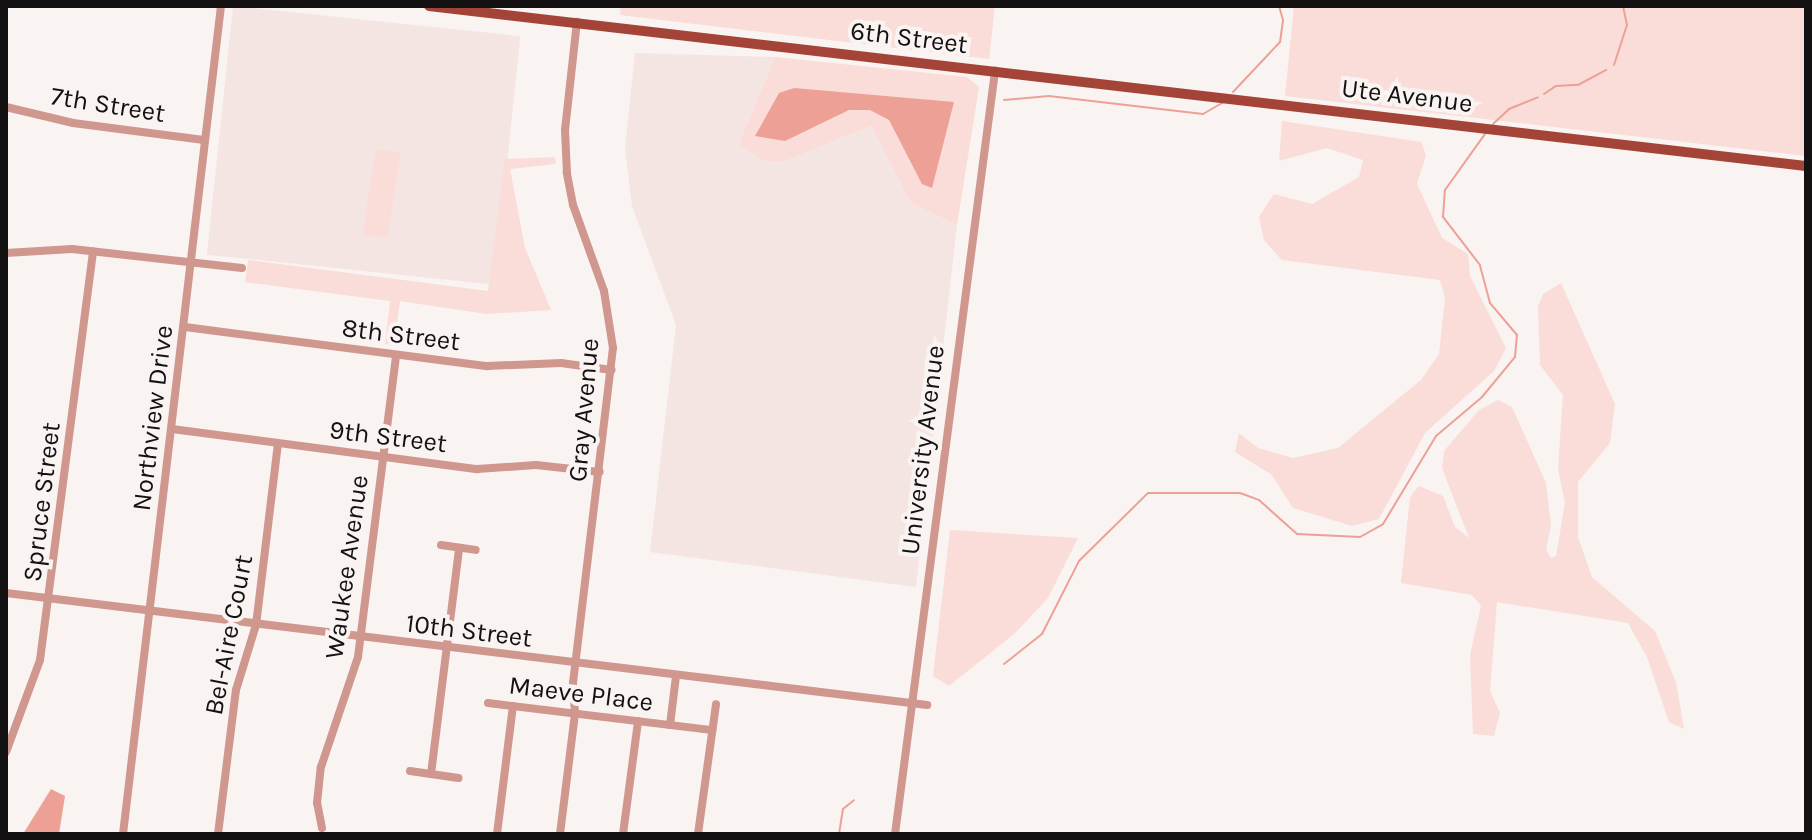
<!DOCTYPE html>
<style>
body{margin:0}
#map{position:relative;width:1812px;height:840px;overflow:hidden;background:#f9f3f2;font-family:Karla,sans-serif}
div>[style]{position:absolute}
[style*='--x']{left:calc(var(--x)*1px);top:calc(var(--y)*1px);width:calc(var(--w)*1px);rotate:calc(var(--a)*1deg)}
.built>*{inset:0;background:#f4e5e3;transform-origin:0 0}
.green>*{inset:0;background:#fadcd8;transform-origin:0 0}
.water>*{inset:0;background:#eda196}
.stream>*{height:2px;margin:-1px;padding:0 1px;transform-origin:1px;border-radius:1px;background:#eda196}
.minor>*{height:8px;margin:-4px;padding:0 4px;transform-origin:4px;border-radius:4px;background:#cf978e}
.major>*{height:10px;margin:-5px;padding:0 5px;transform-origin:5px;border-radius:5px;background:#a44439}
span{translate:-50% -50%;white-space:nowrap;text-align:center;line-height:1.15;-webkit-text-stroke:8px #f9f3f2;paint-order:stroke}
.street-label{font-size:26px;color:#131111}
.frame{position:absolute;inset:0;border:8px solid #131111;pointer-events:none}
</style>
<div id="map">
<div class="built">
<div style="left:233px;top:6px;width:289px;height:250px;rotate:6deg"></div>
<div style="clip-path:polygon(635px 53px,775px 57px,739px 144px,785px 161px,871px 126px,911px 203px,957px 225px,916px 587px,650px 552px,676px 325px,632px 206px,625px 148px)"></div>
</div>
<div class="green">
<div style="clip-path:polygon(621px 6px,995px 6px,989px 59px,620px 15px)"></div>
<div style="clip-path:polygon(1294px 6px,1806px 6px,1806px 156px,1285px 96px)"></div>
<div style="clip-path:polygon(775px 57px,967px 77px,979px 87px,957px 225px,911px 203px,871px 126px,785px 161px,764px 161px,739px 144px)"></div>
<div style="clip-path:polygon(1282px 121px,1421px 142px,1426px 155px,1417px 184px,1442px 238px,1468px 254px,1470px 276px,1506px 348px,1494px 371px,1425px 433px,1379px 519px,1352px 526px,1293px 508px,1272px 475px,1235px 452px,1239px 433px,1258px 448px,1293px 458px,1338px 448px,1421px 380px,1439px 354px,1445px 298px,1440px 280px,1282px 260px,1264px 240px,1259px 217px,1274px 194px,1312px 204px,1359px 177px,1363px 160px,1327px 148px,1279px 161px)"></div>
<div style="left:376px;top:149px;width:25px;height:86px;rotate:9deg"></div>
<div style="clip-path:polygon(555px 157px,556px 164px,510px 169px,525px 248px,551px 310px,486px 314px,400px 301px,394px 345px,385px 344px,390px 301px,245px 282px,248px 260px,488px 291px,505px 159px)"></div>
<div style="clip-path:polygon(1561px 283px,1615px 404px,1610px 443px,1578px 482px,1578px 537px,1592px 577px,1655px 631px,1676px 682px,1684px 729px,1669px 722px,1647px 657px,1628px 623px,1497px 602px,1490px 691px,1500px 713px,1494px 736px,1473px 734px,1470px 655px,1481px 606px,1472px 595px,1401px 583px,1410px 497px,1419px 486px,1443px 496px,1455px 527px,1469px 538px,1442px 468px,1444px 451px,1479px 410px,1498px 400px,1512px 407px,1546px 483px,1551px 525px,1546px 550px,1551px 558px,1556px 556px,1565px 503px,1558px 469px,1563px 395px,1540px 365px,1538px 307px,1543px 294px)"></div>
<div style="clip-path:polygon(950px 530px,1078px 538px,1048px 598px,1014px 634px,949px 686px,933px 676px)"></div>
</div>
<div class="water">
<div style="clip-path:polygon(794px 88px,954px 102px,932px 188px,922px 184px,889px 120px,870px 110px,849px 110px,785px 141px,755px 136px,779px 93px)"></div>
<div style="clip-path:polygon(51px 789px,65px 796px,59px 834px,23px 834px)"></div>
</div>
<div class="stream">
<div style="--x:1614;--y:65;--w:42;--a:-72"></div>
<div style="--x:1627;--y:25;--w:19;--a:-102"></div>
<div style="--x:1233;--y:92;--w:69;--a:-46.8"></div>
<div style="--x:1280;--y:42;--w:22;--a:-82"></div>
<div style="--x:1283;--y:20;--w:15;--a:-106"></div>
<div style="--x:1544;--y:94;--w:14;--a:-34"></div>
<div style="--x:1556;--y:86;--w:22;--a:-3"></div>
<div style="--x:1578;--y:85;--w:32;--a:-28"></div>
<div style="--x:1004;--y:100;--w:45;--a:-5.1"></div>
<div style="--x:1049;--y:96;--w:155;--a:6.7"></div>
<div style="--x:1203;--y:114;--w:24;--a:-30"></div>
<div style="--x:1493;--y:124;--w:22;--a:-43"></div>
<div style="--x:1509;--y:109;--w:31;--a:-22"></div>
<div style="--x:1004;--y:664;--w:48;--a:-38.3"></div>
<div style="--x:1042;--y:634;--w:82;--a:-63.1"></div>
<div style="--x:1079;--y:561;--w:97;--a:-44.6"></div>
<div style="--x:1148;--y:493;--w:92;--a:0"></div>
<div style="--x:1240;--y:493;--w:20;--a:20"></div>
<div style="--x:1259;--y:500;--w:51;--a:41.8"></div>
<div style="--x:1297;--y:534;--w:63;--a:2.7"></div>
<div style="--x:1360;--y:537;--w:26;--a:-29"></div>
<div style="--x:1383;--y:524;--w:103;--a:-58.9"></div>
<div style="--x:1436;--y:436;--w:60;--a:-40.3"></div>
<div style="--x:1482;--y:397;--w:52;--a:-50.5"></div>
<div style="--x:1515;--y:357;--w:22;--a:-85"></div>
<div style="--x:1517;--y:335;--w:42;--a:-130.2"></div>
<div style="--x:1490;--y:303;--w:39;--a:-105"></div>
<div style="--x:1480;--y:265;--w:61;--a:-127.6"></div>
<div style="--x:1443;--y:217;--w:27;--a:-86"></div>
<div style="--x:1445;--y:190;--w:69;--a:-54.5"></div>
<div style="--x:839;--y:834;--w:25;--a:-81"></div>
<div style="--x:843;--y:809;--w:14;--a:-39"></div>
</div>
<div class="minor">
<div style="--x:6;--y:107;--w:69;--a:13.4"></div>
<div style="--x:73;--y:123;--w:132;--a:7.4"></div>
<div style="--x:6;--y:253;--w:66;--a:-3.5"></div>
<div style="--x:72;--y:249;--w:171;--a:6.4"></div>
<div style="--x:185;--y:327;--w:305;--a:7.4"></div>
<div style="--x:487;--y:366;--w:74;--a:-2.3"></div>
<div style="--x:561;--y:363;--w:51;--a:7.8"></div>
<div style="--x:172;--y:429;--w:308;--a:7.5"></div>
<div style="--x:477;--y:469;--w:59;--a:-3.9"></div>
<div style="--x:536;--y:465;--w:64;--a:6.2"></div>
<div style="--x:441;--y:545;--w:35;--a:8"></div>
<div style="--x:6;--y:593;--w:928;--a:6.93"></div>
<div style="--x:488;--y:703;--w:226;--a:6.9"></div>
<div style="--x:670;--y:725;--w:49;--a:-83"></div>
<div style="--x:6;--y:752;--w:98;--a:-69.7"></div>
<div style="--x:40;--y:660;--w:412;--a:-82.6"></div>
<div style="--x:410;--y:771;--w:49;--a:8.3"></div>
<div style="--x:431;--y:774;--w:228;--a:-82.9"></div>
<div style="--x:322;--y:828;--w:25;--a:-101"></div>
<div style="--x:317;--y:803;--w:36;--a:-84"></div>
<div style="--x:321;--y:767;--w:116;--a:-71.4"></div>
<div style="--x:358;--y:657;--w:304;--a:-82.8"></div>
<div style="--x:123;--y:834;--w:834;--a:-83.25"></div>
<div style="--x:218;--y:834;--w:145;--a:-82.9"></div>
<div style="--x:236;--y:690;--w:68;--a:-72.9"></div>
<div style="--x:256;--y:625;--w:183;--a:-83.1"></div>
<div style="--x:497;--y:834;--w:129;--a:-82.9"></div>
<div style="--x:560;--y:834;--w:122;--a:-82.9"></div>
<div style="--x:575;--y:713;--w:30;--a:-94"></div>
<div style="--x:573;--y:683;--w:337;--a:-83.2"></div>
<div style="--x:613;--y:348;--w:58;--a:-99"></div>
<div style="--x:604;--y:291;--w:91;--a:-109.8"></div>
<div style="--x:573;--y:205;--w:33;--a:-101"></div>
<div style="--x:567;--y:173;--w:43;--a:-92.7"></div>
<div style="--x:565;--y:130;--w:109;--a:-83.7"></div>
<div style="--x:623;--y:834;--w:114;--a:-82.4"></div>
<div style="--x:698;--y:834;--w:131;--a:-82.1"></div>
<div style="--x:895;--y:834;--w:770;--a:-82.53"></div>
</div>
<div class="major">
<div style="--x:429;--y:6;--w:1386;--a:6.63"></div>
</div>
<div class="street-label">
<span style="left:909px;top:38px;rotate:7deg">6th Street</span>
<span style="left:1407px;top:96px;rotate:7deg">Ute Avenue</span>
<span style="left:108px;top:105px;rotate:9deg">7th Street</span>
<span style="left:401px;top:335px;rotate:7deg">8th Street</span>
<span style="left:584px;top:410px;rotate:-85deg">Gray Avenue</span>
<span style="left:153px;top:418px;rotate:-83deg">Northview Drive</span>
<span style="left:388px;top:437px;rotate:7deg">9th Street</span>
<span style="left:923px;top:450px;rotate:-83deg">University Avenue</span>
<span style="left:42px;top:502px;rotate:-83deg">Spruce Street</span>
<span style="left:347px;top:567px;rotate:-82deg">Waukee Avenue</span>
<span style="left:469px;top:631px;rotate:7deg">10th Street</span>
<span style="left:229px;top:635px;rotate:-79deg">Bel-Aire Court</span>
<span style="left:581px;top:694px;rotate:7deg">Maeve Place</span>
</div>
<div class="frame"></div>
</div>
